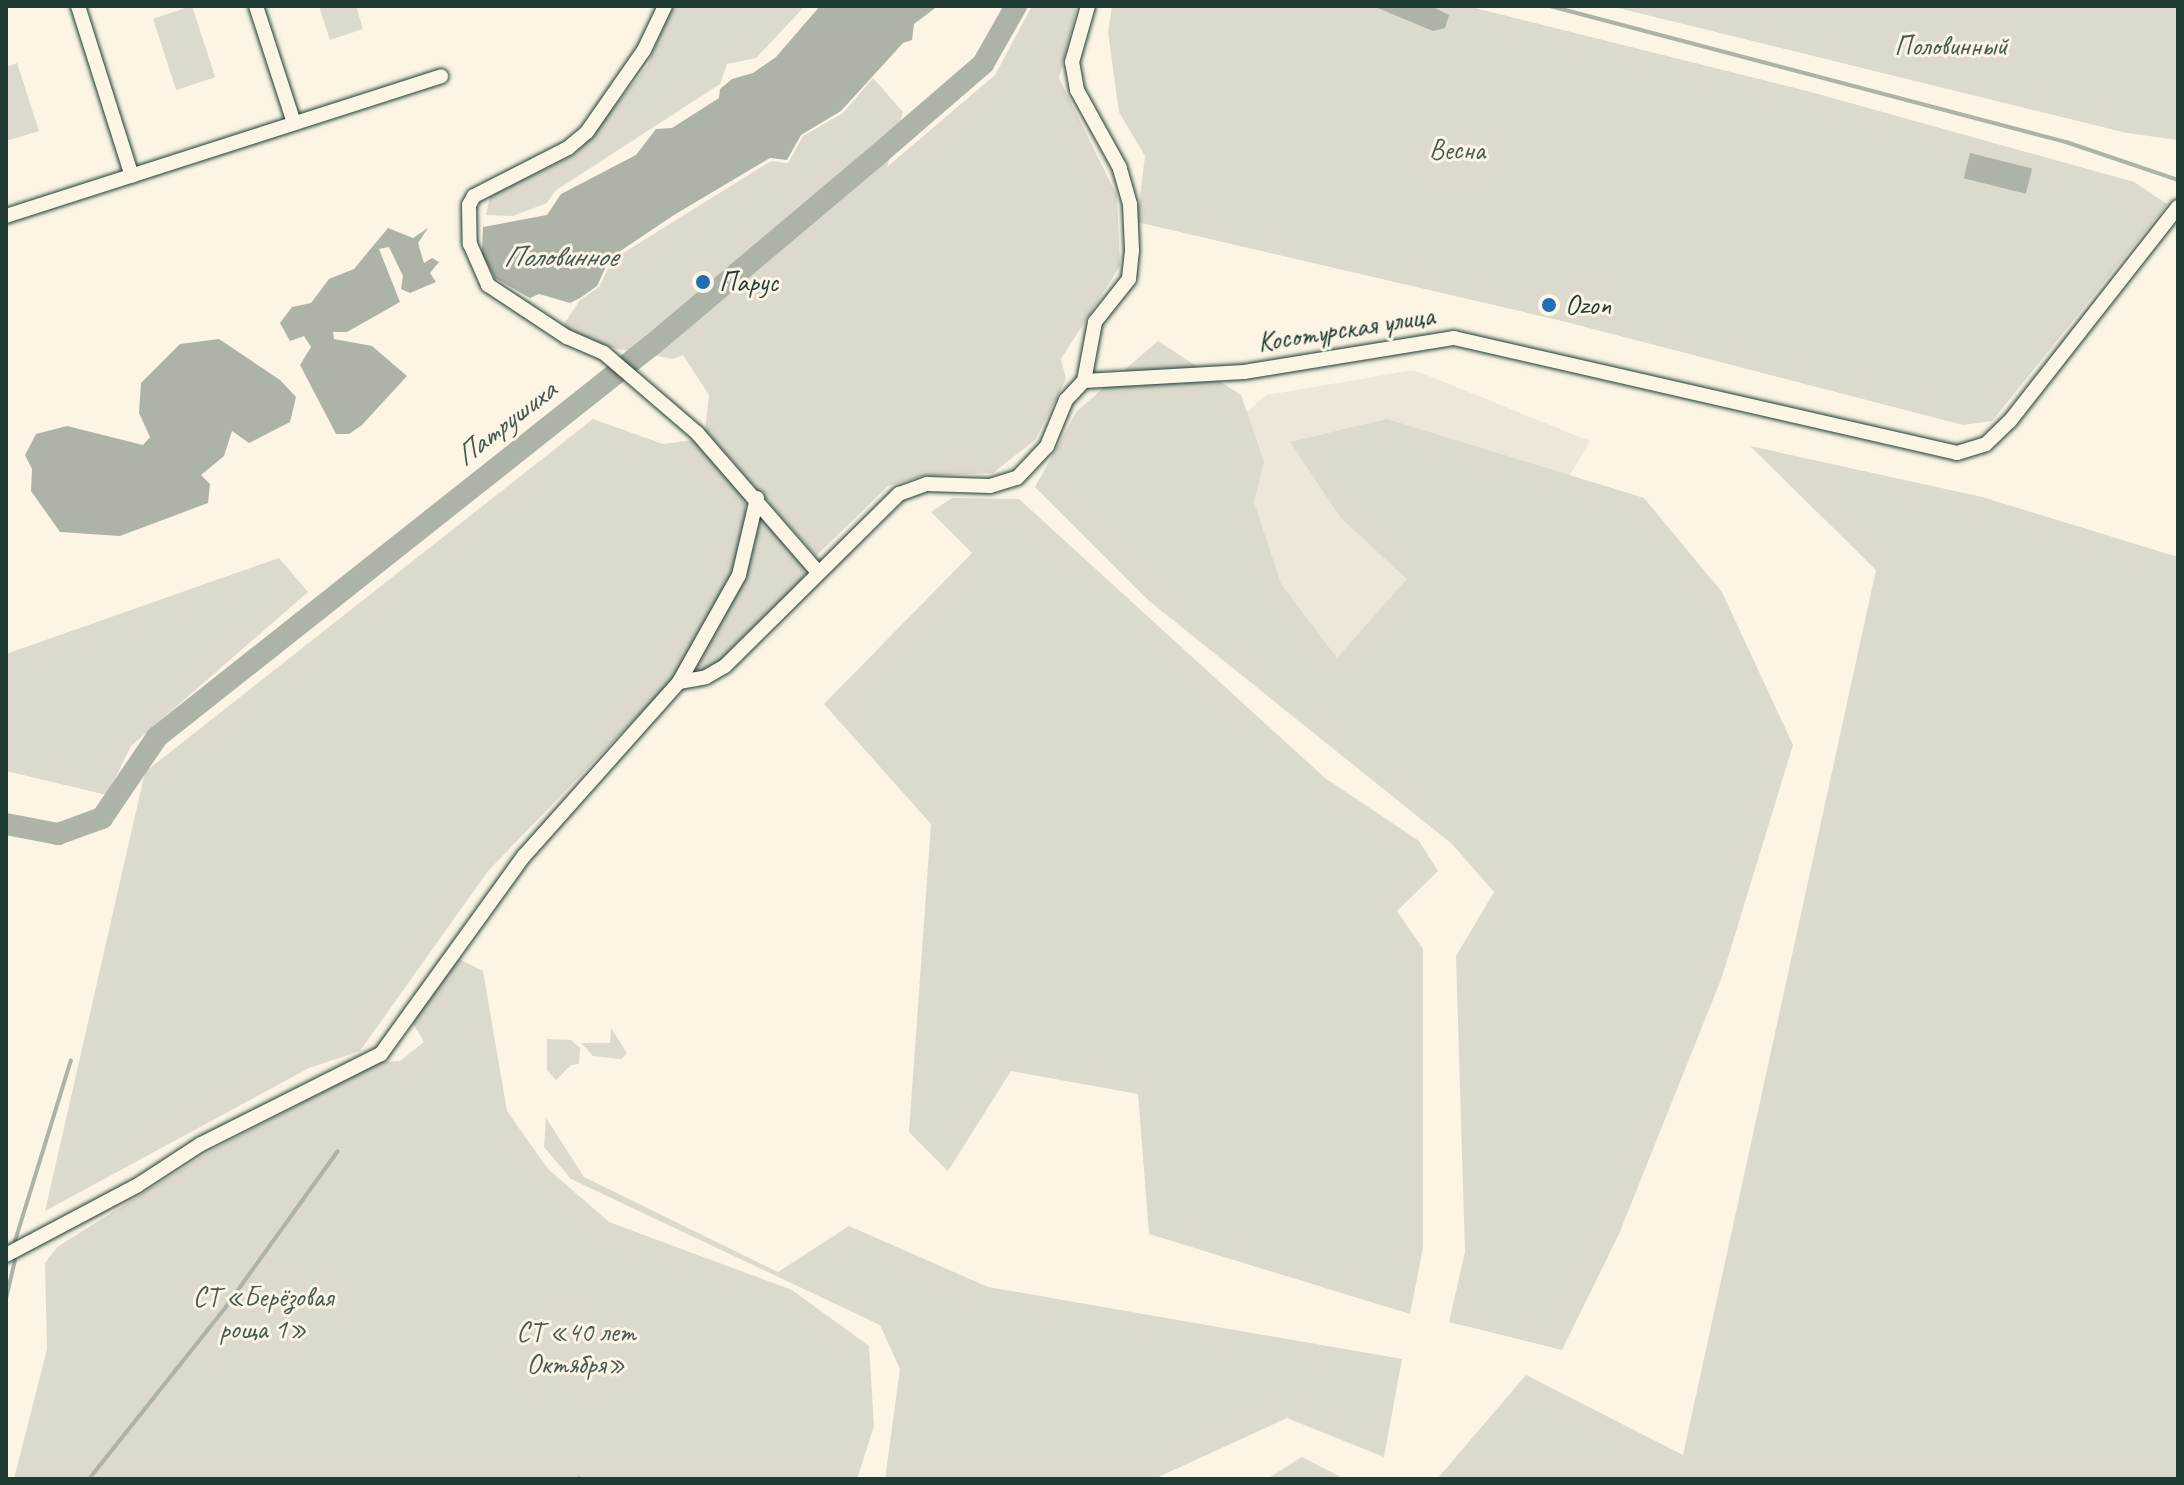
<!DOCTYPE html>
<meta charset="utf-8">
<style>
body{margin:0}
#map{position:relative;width:2184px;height:1485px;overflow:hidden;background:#fcf5e5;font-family:Caveat,sans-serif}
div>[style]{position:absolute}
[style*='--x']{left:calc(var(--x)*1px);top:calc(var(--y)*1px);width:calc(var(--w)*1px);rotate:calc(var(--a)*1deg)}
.built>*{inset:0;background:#ece7d8}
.green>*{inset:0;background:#dcdacc;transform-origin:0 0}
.water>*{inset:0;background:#aeb3a7;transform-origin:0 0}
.stream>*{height:4px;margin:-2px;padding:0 2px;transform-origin:2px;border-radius:2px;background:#aeb3a7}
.river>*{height:22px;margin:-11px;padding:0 11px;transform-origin:11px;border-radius:11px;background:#aeb3a7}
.roads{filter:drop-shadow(0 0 2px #1f3d34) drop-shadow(0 0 2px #1f3d34)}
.minor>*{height:14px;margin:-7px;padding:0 7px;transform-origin:7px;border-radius:7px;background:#fcf5e5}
.dots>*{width:22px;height:22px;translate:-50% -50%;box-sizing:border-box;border:4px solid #fcf5e5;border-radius:50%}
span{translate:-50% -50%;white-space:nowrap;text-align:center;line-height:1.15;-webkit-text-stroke:6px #fcf5e5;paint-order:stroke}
.park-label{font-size:28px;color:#455c52}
.poi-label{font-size:28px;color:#1f3d34}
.left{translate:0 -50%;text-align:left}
.street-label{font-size:28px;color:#1f3d34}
.water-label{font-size:30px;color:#435a51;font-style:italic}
.frame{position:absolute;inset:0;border:8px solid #1f3d34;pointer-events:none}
</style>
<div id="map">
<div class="built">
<div style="clip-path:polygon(1414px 370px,1590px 441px,1567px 480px,1339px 669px,1247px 575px,1218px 435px,1267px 395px)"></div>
</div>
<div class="green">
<div style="left:192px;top:6px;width:75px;height:41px;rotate:72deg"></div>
<div style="clip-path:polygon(319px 6px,356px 6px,363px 29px,330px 40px)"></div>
<div style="clip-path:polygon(673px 6px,805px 6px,756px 58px,727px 64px,720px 84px,555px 191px,547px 203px,513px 216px,486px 215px,490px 196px,576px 154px,647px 66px)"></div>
<div style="clip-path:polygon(1032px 6px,1077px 6px,1059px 78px,1117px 196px,1120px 266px,1061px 359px,1066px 379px,1035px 440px,993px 473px,923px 476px,888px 486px,816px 556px,705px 430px,709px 395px,683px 355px,673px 359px,597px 345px,562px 327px,580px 300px,599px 287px,612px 260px,771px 161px,788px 163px,803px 136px,843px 113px,873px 78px,903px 112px,887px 167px,995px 75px)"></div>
<div style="clip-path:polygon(1112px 6px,1467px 6px,1811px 92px,2134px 182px,2167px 204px,1992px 421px,1963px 425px,1562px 321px,1137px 222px,1145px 156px,1119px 112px,1108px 32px)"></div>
<div style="clip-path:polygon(1610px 6px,2178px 6px,2178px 140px,2127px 133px)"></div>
<div style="clip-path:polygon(17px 63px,39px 131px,6px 141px,6px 67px)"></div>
<div style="clip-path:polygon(1158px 341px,1241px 395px,1264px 462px,1254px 502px,1281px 584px,1337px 658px,1407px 579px,1341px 518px,1290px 442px,1387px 419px,1644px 498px,1722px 592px,1793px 745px,1722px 977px,1619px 1234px,1562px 1350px,1449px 1322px,1465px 1252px,1456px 956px,1494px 892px,1452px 844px,1148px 600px,1035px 487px,1077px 411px)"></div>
<div style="clip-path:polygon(593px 419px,663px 444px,693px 440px,745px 496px,747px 528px,737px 565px,681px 671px,488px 871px,360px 1051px,309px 1068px,45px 1211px,145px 772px)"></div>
<div style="clip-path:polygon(1750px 446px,1982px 497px,2178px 557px,2178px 1479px,1437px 1479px,1526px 1375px,1683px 1455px,1876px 570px)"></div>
<div style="clip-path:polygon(952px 498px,1019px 499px,1325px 778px,1419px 841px,1438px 871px,1397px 911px,1423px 949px,1423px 1248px,1410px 1314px,1149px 1234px,1138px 1094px,1011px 1071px,948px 1171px,909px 1132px,931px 824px,824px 704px,972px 553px,931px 512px)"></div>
<div style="clip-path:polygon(758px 511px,806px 563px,804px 577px,718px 666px,693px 675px,744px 574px)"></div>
<div style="clip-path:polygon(279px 558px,308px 592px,131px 746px,107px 795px,6px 771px,6px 654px)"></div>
<div style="clip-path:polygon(459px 959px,483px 971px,507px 1111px,548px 1169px,609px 1222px,792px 1290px,869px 1346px,874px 1426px,857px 1479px,14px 1479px,47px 1349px,45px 1263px,57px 1247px,212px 1150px,381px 1062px,400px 1061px,424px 1042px,412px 1022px)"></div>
<div style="clip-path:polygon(611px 1028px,627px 1053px,621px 1059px,593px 1056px,581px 1043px,610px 1043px)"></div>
<div style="clip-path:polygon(547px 1039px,571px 1040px,580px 1048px,579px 1064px,571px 1065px,556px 1080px,547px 1070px)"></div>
<div style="clip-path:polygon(546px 1118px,584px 1177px,778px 1272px,849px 1226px,988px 1287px,1402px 1359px,1384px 1457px,1287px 1418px,1154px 1479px,885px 1479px,900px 1369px,880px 1325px,571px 1179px,544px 1147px)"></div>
<div style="clip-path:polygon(1302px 1457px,1345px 1479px,1267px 1479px)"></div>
</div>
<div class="water">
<div style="clip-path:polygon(820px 6px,938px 6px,914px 24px,912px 40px,903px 43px,841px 111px,801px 135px,787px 160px,770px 158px,674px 215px,610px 258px,597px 286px,580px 298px,570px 303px,539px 294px,530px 298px,495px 278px,482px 254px,483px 227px,547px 215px,561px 194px,636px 155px,656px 129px,672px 128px,719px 98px,720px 89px,732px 79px,753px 73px,776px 57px)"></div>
<div style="clip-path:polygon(1373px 6px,1431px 6px,1449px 15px,1445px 28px,1433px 31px)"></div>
<div style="left:1970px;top:153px;width:64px;height:26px;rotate:14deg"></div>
<div style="clip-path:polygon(388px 228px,413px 238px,428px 228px,418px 243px,424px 263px,432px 258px,439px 262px,430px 273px,436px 282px,410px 293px,401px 289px,403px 276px,389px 247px,379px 249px,400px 302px,347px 332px,333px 332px,334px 339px,372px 346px,407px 376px,362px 425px,349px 434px,336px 434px,300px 365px,311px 347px,304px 336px,290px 341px,280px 323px,292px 307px,311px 303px,329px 279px,354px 269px)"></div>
<div style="clip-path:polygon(219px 339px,280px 380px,296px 397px,290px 422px,249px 443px,232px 431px,224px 456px,201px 475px,210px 484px,208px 503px,120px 536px,60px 532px,31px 491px,32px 469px,25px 455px,36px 434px,67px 426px,143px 445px,150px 437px,139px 413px,141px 383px,180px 344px)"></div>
</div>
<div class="stream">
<div style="--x:1550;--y:6;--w:534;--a:14.77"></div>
<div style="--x:2066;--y:142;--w:118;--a:18.7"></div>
<div style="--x:15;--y:1241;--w:189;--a:-72.8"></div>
<div style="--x:6;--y:1299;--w:40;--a:-77"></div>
<div style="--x:579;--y:1478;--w:1;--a:45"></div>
<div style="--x:89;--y:1479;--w:218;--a:-51.5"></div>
<div style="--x:225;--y:1308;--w:193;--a:-54.3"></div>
</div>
<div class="river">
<div style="--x:6;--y:824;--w:53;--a:10.9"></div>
<div style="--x:58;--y:834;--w:47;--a:-20"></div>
<div style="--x:102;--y:818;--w:98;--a:-55.8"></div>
<div style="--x:157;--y:737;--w:631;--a:-38.38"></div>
<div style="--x:652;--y:345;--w:299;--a:-40.1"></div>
<div style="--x:881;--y:152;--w:135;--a:-40.8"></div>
<div style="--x:983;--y:64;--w:67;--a:-60.4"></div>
</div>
<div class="roads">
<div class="minor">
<div style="--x:78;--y:6;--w:178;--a:72.4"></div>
<div style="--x:256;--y:6;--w:123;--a:72"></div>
<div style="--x:665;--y:6;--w:49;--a:115.5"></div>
<div style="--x:644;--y:50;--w:100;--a:124.8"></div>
<div style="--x:587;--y:132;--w:25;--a:140"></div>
<div style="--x:568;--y:148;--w:106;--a:152.9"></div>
<div style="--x:474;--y:196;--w:10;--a:119"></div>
<div style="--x:469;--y:205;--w:39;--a:89"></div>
<div style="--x:470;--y:244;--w:45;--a:66.3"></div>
<div style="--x:488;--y:285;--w:95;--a:33.4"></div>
<div style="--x:567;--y:337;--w:40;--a:23.4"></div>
<div style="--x:604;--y:353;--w:123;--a:40.7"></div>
<div style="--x:697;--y:433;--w:181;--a:49"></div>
<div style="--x:6;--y:216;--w:457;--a:-17.8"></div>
<div style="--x:1084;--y:381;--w:60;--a:-79.4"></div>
<div style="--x:1095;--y:322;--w:55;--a:-51.7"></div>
<div style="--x:1129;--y:279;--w:29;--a:-84"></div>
<div style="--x:1132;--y:250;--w:46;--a:-92.5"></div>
<div style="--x:1130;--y:204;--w:37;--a:-106"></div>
<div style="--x:1120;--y:168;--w:89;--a:-118.9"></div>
<div style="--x:1077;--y:90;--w:28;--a:-100"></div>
<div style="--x:1072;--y:62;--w:58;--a:-74.1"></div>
<div style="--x:679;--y:682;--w:123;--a:-60.7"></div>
<div style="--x:739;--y:575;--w:79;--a:-76.8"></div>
<div style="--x:6;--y:1255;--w:149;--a:-27.9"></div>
<div style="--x:138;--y:1185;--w:75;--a:-33.1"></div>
<div style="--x:201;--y:1144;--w:201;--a:-26.6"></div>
<div style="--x:381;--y:1054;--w:244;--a:-54.2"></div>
<div style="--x:524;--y:856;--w:233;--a:-48.3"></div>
<div style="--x:679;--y:682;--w:27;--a:-10"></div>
<div style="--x:706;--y:677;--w:22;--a:-30"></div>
<div style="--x:725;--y:666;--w:245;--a:-44.7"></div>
<div style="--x:899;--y:494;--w:30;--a:-20"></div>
<div style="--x:927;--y:484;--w:63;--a:1.8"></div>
<div style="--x:990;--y:486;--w:28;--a:-17"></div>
<div style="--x:1017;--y:478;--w:44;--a:-46.8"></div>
<div style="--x:1047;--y:446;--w:50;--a:-67.6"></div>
<div style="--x:1066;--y:400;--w:26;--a:-47"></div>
<div style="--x:1084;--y:381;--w:160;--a:-3.2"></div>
<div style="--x:1244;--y:372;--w:213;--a:-9.2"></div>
<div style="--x:1454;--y:338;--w:516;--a:12.88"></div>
<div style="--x:1957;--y:453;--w:30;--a:-17"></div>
<div style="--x:1986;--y:444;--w:33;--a:-44"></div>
<div style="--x:2010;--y:421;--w:272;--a:-51.9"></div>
</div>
</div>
<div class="dots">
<div style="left:703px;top:282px;background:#1f6fb2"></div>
<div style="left:1549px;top:305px;background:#1f6fb2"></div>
</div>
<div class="park-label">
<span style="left:1951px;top:46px">Половинный</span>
<span style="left:1457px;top:150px">Весна</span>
<span style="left:263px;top:1313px">СТ «Берёзовая<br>роща 1»</span>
<span style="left:576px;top:1348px">СТ «40 лет<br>Октября»</span>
</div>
<div class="poi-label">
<span class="left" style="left:719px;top:282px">Парус</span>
<span class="left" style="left:1565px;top:305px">Ozon</span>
</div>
<div class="street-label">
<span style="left:1346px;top:329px;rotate:-9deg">Косотурская улица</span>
</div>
<div class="water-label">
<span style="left:560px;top:256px">Половинное</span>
<span style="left:505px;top:423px;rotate:-38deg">Патрушиха</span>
</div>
<div class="frame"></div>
</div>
